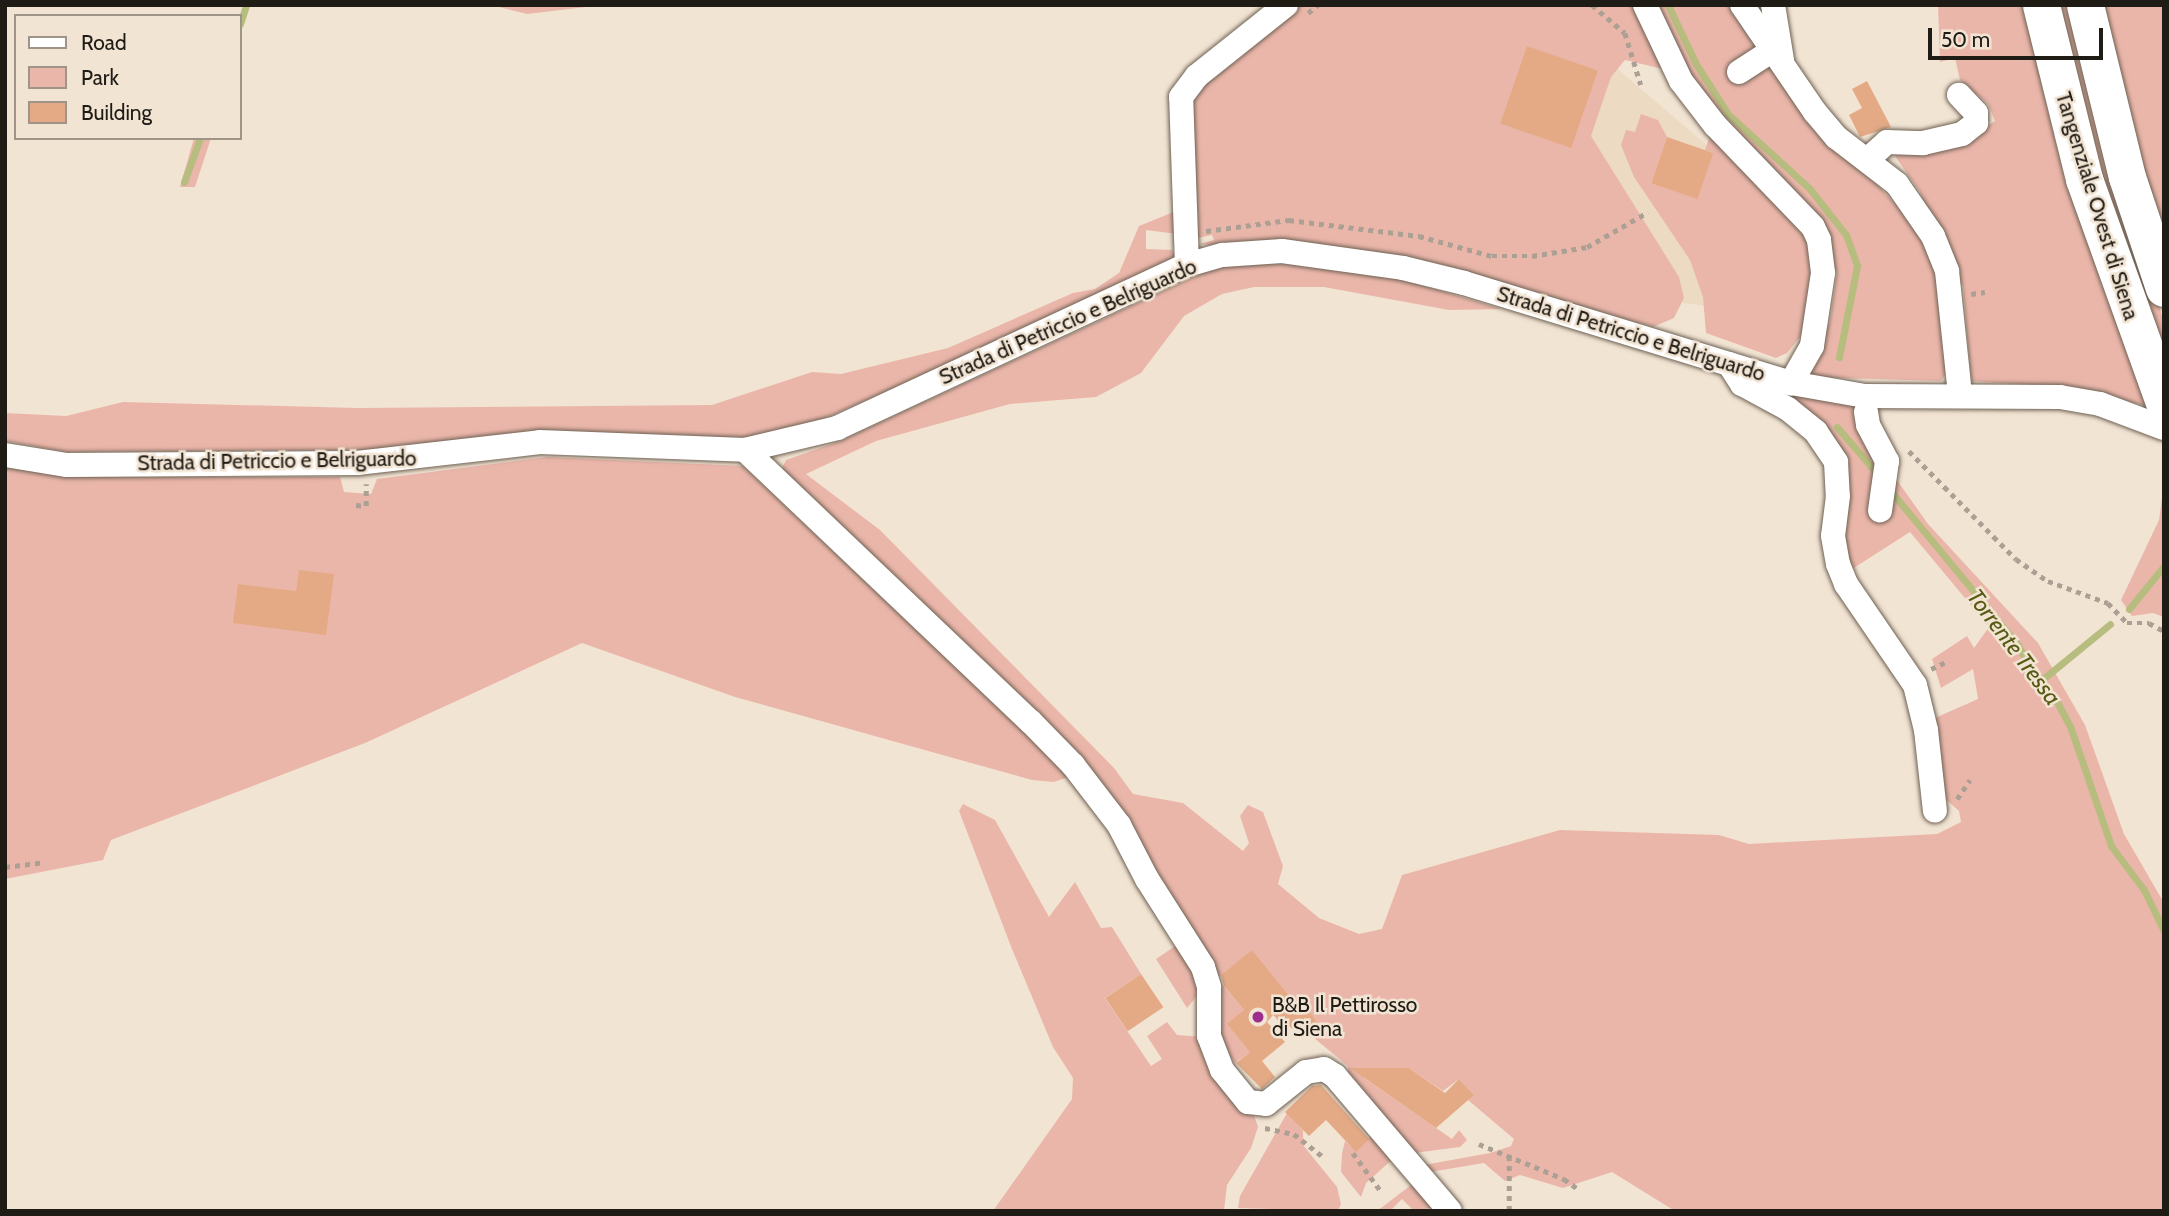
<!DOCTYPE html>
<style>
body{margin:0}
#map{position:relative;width:2169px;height:1216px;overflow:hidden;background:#f2e4d3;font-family:Cabin,sans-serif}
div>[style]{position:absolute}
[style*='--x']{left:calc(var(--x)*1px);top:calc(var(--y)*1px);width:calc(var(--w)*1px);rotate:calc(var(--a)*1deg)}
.built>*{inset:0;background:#eddac2}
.green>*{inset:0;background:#ebb6aa}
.stream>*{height:7px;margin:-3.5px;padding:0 3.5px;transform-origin:3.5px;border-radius:3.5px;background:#b7bd7e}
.building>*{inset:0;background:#e4aa86;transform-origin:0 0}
.path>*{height:4.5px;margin-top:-2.25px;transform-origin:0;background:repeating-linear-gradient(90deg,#aba093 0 5px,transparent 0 10px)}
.roads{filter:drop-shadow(0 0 2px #6d6153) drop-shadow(0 0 2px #6d6153)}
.minor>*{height:24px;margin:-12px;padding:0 12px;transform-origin:12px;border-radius:12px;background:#fff}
.highway>*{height:37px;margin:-18.5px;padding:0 18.5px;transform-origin:18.5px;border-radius:18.5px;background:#fff}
.dots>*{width:19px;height:19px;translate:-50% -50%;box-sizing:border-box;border:4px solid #f2e4d3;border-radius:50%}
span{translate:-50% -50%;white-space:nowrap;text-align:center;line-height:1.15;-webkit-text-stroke:5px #f2e4d3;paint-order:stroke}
.street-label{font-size:21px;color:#1f1b15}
.poi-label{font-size:21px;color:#1f1b15}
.left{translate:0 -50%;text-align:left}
.water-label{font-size:23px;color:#565a12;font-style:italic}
.frame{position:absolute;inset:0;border:7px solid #1f1b15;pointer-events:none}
.legend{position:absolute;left:14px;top:14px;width:228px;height:126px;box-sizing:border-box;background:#f2e4d3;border:2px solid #9e9487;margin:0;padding:9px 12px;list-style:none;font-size:21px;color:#1f1b15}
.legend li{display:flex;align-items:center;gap:14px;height:35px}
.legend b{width:35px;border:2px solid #9e9487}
.scale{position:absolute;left:1928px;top:28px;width:175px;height:32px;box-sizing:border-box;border:4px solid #1f1b15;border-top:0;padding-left:9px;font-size:21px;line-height:24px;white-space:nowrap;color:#1f1b15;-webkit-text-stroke:5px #f2e4d3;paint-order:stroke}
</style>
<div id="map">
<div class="built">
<div style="clip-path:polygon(1525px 34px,1614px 66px,1797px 222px,1733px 309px,1666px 301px)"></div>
</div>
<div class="green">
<div style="clip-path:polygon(491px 5px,603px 5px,527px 14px)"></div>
<div style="clip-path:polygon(1297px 5px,1637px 5px,1667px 70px,1625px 60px,1611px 77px,1591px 136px,1679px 277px,1684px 298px,1674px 318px,1653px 327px,1470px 274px,1200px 244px,1214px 240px,1212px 235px,1198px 238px,1186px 101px)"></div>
<div style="clip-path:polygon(1654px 5px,1733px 5px,1767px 64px,1919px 230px,1937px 272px,1949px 369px,1941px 381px,1808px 377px,1830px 321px,1837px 273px,1830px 255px,1687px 76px)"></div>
<div style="clip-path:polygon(1938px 5px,2028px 5px,2148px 406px,2061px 387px,1971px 381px,1963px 285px,1956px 282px,1920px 192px,1895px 156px,1896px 152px,1964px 141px,1995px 121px,1988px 104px,1960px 80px,1955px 58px,1940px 62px)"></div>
<div style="clip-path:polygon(2056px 5px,2072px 5px,2164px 323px,2164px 364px,2096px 166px)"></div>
<div style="clip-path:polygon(2099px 5px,2164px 5px,2164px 247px)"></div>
<div style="clip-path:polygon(1641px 114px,1658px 120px,1667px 137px,1651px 183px,1697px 199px,1713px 153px,1705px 150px,1712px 129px,1800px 222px,1817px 260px,1804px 332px,1787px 353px,1776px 358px,1706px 333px,1703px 297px,1690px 260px,1634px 177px,1621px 145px,1626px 130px,1635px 132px)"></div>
<div style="clip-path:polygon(194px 138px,211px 138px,195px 187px,180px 187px)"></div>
<div style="clip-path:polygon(1176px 211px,1177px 234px,1146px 230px,1146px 249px,1172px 250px,1175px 257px,1090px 303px,828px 417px,782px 432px,731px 440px,354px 450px,66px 452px,5px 441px,5px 413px,66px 416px,123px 402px,357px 408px,712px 405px,812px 372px,841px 374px,948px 348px,1073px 293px,1095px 289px,1119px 273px,1139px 226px)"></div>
<div style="clip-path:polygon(1283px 261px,1401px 279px,1501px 309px,1449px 310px,1324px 287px,1254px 287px,1222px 294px,1184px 316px,1141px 373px,1096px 397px,1010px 404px,876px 441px,806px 474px,880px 530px,1114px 768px,1133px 794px,1183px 803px,1243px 851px,1249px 843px,1240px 816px,1248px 805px,1263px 812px,1283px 866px,1278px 884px,1319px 918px,1359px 934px,1382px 929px,1402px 875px,1560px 830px,1719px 835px,1749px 844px,1937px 834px,1961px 822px,1959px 811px,1939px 793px,1935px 718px,1978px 699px,1973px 669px,1941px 688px,1932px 659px,1967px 636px,1974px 648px,1989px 627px,1910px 532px,1849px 571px,1841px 549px,1842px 456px,1751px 387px,1855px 403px,1875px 449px,1928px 524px,2038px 643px,2085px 725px,2124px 834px,2164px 903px,2164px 1211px,1675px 1211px,1612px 1172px,1563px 1188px,1520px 1175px,1505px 1181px,1484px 1163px,1430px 1172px,1424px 1165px,1490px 1153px,1511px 1146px,1514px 1139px,1468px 1100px,1473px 1094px,1459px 1079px,1443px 1091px,1409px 1068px,1370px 1068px,1364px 1078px,1452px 1139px,1459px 1130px,1467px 1140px,1460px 1147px,1414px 1153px,1348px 1076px,1348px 1066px,1308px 1033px,1319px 1025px,1303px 1004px,1279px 1022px,1266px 1005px,1252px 951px,1217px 978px,1244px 1010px,1250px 1052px,1235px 1063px,1224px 1047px,1143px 846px,783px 473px,783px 466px,786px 460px,840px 441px,1194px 277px,1226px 265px)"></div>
<div style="clip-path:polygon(547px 457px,743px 466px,1071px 776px,1054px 782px,1032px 780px,735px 697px,582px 643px,365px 743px,111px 840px,103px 860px,5px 879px,5px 466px,76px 477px,340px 477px,344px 492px,371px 494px,377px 479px)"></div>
<div style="clip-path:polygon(2164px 483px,2164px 617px,2153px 613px,2132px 616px,2121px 600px,2159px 520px)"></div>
<div style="clip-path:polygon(963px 804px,995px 820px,1049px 917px,1075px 882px,1101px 928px,1112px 927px,1141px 974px,1105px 998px,1151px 1066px,1162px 1059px,1147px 1036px,1167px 1022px,1177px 1035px,1203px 1037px,1252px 1109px,1258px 1127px,1251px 1148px,1227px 1185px,1224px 1211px,993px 1211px,1072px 1099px,1073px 1078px,1053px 1047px,1012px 949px,959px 811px)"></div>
<div style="clip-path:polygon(1181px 942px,1201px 991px,1187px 1008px,1156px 959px)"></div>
<div style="clip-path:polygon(1287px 1113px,1303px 1130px,1303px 1145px,1337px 1187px,1341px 1204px,1338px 1211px,1238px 1208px,1240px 1196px)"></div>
<div style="clip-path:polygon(1373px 1134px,1394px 1158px,1366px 1183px,1361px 1197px,1341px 1172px,1342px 1153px,1345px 1141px,1356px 1151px)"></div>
<div style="clip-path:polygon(1415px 1182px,1436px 1207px,1414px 1211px,1402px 1199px,1390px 1211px,1377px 1211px)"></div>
</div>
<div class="stream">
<div style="--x:1668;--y:5;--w:65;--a:64.6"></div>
<div style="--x:1696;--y:64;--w:59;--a:57.4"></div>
<div style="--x:1728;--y:114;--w:111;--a:42.4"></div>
<div style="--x:1810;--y:189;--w:58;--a:52"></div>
<div style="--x:1846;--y:235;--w:33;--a:70"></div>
<div style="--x:1857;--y:266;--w:93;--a:101.2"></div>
<div style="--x:240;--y:24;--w:20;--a:-72"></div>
<div style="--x:184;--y:182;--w:47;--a:-70"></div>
<div style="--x:1837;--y:427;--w:66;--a:49.3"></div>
<div style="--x:1889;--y:489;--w:202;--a:50.4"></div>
<div style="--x:2018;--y:645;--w:43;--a:62.2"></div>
<div style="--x:2038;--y:683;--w:25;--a:43"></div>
<div style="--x:2056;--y:700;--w:30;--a:62"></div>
<div style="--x:2070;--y:726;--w:127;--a:71.1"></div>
<div style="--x:2111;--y:846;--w:55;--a:53.1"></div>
<div style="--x:2144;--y:890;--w:46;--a:64"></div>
<div style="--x:2129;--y:609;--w:55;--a:-50.9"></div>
<div style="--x:2038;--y:683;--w:93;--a:-39.3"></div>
</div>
<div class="building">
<div style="left:1527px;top:46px;width:75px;height:82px;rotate:19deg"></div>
<div style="clip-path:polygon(1867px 81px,1891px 127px,1860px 137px,1849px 115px,1862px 108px,1852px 89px)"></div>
<div style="left:1667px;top:137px;width:49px;height:49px;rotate:19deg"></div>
<div style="clip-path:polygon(299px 570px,334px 574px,326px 635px,233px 623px,238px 584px,296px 591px)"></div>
<div style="clip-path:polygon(1252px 950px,1298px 1007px,1303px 1003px,1319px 1025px,1303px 1036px,1273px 1015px,1267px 1022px,1285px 1042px,1262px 1061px,1275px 1077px,1262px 1089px,1236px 1063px,1250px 1052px,1227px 1024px,1244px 1010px,1224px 986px,1221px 975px)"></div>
<div style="left:1141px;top:974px;width:40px;height:43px;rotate:56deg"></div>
<div style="clip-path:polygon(1350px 1068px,1409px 1068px,1445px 1093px,1459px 1079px,1474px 1095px,1436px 1128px)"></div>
<div style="clip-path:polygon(1321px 1085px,1369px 1139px,1356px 1152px,1326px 1120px,1309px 1136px,1285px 1112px,1312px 1086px)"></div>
</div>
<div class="path">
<div style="--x:1592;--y:5;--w:43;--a:40.3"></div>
<div style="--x:1625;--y:33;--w:54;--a:72.9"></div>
<div style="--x:1308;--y:13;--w:13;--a:-39"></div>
<div style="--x:1206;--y:231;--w:84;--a:-7.5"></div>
<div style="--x:1289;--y:220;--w:131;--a:7"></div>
<div style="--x:1419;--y:236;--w:76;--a:15.3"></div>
<div style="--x:1492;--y:256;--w:40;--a:0"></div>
<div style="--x:1532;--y:256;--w:56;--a:-9.3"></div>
<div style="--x:1587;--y:247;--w:70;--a:-29.8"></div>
<div style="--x:1971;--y:294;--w:14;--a:-8"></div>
<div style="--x:1909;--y:451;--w:152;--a:45.3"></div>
<div style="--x:2016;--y:559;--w:39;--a:35"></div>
<div style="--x:2048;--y:581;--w:64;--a:20.1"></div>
<div style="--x:2108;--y:603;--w:28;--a:46"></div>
<div style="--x:2127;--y:623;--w:22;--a:0"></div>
<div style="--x:2149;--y:623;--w:17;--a:28"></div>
<div style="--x:356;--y:505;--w:10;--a:6"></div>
<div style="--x:366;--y:506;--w:22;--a:-90"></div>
<div style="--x:1931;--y:669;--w:17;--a:-25"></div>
<div style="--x:1957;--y:799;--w:23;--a:-56"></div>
<div style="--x:5;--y:867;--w:38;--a:-7"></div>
<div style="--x:1265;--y:1128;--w:30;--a:12"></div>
<div style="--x:1294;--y:1134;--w:37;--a:38"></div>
<div style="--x:1479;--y:1144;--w:92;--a:22.4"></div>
<div style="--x:1564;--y:1179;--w:19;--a:35"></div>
<div style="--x:1353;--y:1153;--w:46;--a:53.9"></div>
<div style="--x:1509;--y:1211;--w:56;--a:-90"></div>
</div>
<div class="roads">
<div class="minor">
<div style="--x:1645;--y:5;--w:84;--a:64.7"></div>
<div style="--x:1681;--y:81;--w:56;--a:52.3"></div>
<div style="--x:1715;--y:125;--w:141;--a:46.1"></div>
<div style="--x:1813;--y:227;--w:14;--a:65"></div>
<div style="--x:1819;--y:240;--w:33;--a:83"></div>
<div style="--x:1823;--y:273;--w:74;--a:98.6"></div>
<div style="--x:1812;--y:346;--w:43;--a:119.6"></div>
<div style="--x:1742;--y:5;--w:130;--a:55.7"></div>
<div style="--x:1815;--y:112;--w:33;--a:50"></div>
<div style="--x:1836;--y:137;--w:77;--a:37.6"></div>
<div style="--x:1897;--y:184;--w:63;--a:55.3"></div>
<div style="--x:1933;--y:236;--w:38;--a:68"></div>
<div style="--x:1947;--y:271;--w:125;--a:84"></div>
<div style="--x:1773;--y:5;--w:56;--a:80.7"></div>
<div style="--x:1739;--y:72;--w:40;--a:-32.9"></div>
<div style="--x:1867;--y:160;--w:27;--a:-42"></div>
<div style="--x:1887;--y:142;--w:36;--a:2"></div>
<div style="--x:1923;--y:143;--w:40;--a:-13"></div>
<div style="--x:1962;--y:134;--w:18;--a:-38"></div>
<div style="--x:1976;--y:123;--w:10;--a:-90"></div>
<div style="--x:1976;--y:113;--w:25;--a:-133"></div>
<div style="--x:1187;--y:265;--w:168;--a:-92"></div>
<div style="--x:1181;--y:97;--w:26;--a:-53"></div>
<div style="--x:1197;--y:76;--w:114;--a:-38.6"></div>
<div style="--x:1729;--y:364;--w:24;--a:57"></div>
<div style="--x:1742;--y:384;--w:52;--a:28.5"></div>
<div style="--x:1788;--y:409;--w:36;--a:39"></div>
<div style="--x:1816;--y:432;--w:36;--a:56"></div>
<div style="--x:1836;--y:462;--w:34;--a:87"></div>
<div style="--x:1838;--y:496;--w:40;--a:97.1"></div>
<div style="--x:1833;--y:536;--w:28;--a:80"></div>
<div style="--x:1838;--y:564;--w:22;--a:68"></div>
<div style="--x:1846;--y:584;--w:122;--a:55.7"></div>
<div style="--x:1915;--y:685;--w:46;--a:76.3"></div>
<div style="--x:1926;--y:730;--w:81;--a:83.7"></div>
<div style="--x:1866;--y:412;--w:13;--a:81"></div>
<div style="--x:1868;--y:425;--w:41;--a:62.2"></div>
<div style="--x:1887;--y:461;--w:50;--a:98"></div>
<div style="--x:745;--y:450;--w:393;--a:43.6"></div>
<div style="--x:1030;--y:721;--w:62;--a:45.7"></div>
<div style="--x:1073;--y:765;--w:76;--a:52.5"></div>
<div style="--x:1119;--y:825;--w:61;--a:62.6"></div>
<div style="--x:1147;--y:879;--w:104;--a:57.5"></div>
<div style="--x:1203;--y:967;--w:21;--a:73"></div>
<div style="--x:1209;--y:987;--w:49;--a:90"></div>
<div style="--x:1209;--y:1036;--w:36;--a:69"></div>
<div style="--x:1222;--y:1070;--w:41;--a:50.9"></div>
<div style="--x:1248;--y:1102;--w:18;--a:6"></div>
<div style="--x:1266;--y:1104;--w:51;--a:-38.7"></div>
<div style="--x:1306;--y:1072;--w:18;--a:-9"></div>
<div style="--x:1324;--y:1069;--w:13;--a:32"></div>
<div style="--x:1335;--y:1076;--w:177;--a:49.6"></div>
<div style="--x:5;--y:455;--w:63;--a:9.2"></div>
<div style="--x:67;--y:465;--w:290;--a:-0.4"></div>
<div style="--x:357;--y:463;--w:184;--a:-6.5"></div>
<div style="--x:540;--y:442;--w:205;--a:2.2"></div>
<div style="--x:745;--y:450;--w:95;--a:-13.4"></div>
<div style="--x:837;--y:428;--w:386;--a:-25"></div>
<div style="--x:1187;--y:265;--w:37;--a:-16"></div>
<div style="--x:1223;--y:255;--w:59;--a:-3.9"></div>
<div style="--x:1282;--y:251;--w:122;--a:8"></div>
<div style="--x:1403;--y:268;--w:63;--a:13.8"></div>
<div style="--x:1464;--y:283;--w:342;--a:17"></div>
<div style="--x:1791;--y:383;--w:75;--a:10"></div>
<div style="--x:1865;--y:396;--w:195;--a:0.3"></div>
<div style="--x:2060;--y:397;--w:41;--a:9.9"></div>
<div style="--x:2100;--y:404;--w:68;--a:20.6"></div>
</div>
<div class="highway">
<div style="--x:2041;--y:5;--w:179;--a:76.1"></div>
<div style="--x:2084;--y:179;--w:238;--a:70.3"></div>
<div style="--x:2085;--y:5;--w:177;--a:76.3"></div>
<div style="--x:2127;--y:177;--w:117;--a:71.6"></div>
</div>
</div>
<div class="dots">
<div style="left:1258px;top:1017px;background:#9c2e8d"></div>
</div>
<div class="street-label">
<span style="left:2097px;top:206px;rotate:73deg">Tangenziale Ovest di Siena</span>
<span style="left:1068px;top:322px;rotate:-24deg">Strada di Petriccio e Belriguardo</span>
<span style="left:1631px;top:334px;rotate:17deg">Strada di Petriccio e Belriguardo</span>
<span style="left:277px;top:461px;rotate:-1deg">Strada di Petriccio e Belriguardo</span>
</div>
<div class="poi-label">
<span class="left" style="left:1272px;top:1017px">B&amp;B Il Pettirosso<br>di Siena</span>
</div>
<div class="water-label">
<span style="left:2014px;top:647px;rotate:53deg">Torrente Tressa</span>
</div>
<div class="frame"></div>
<ul class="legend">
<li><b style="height:9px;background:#fff"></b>Road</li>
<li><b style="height:19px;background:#ebb6aa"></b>Park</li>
<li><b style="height:19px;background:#e4aa86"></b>Building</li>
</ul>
<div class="scale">50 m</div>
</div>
